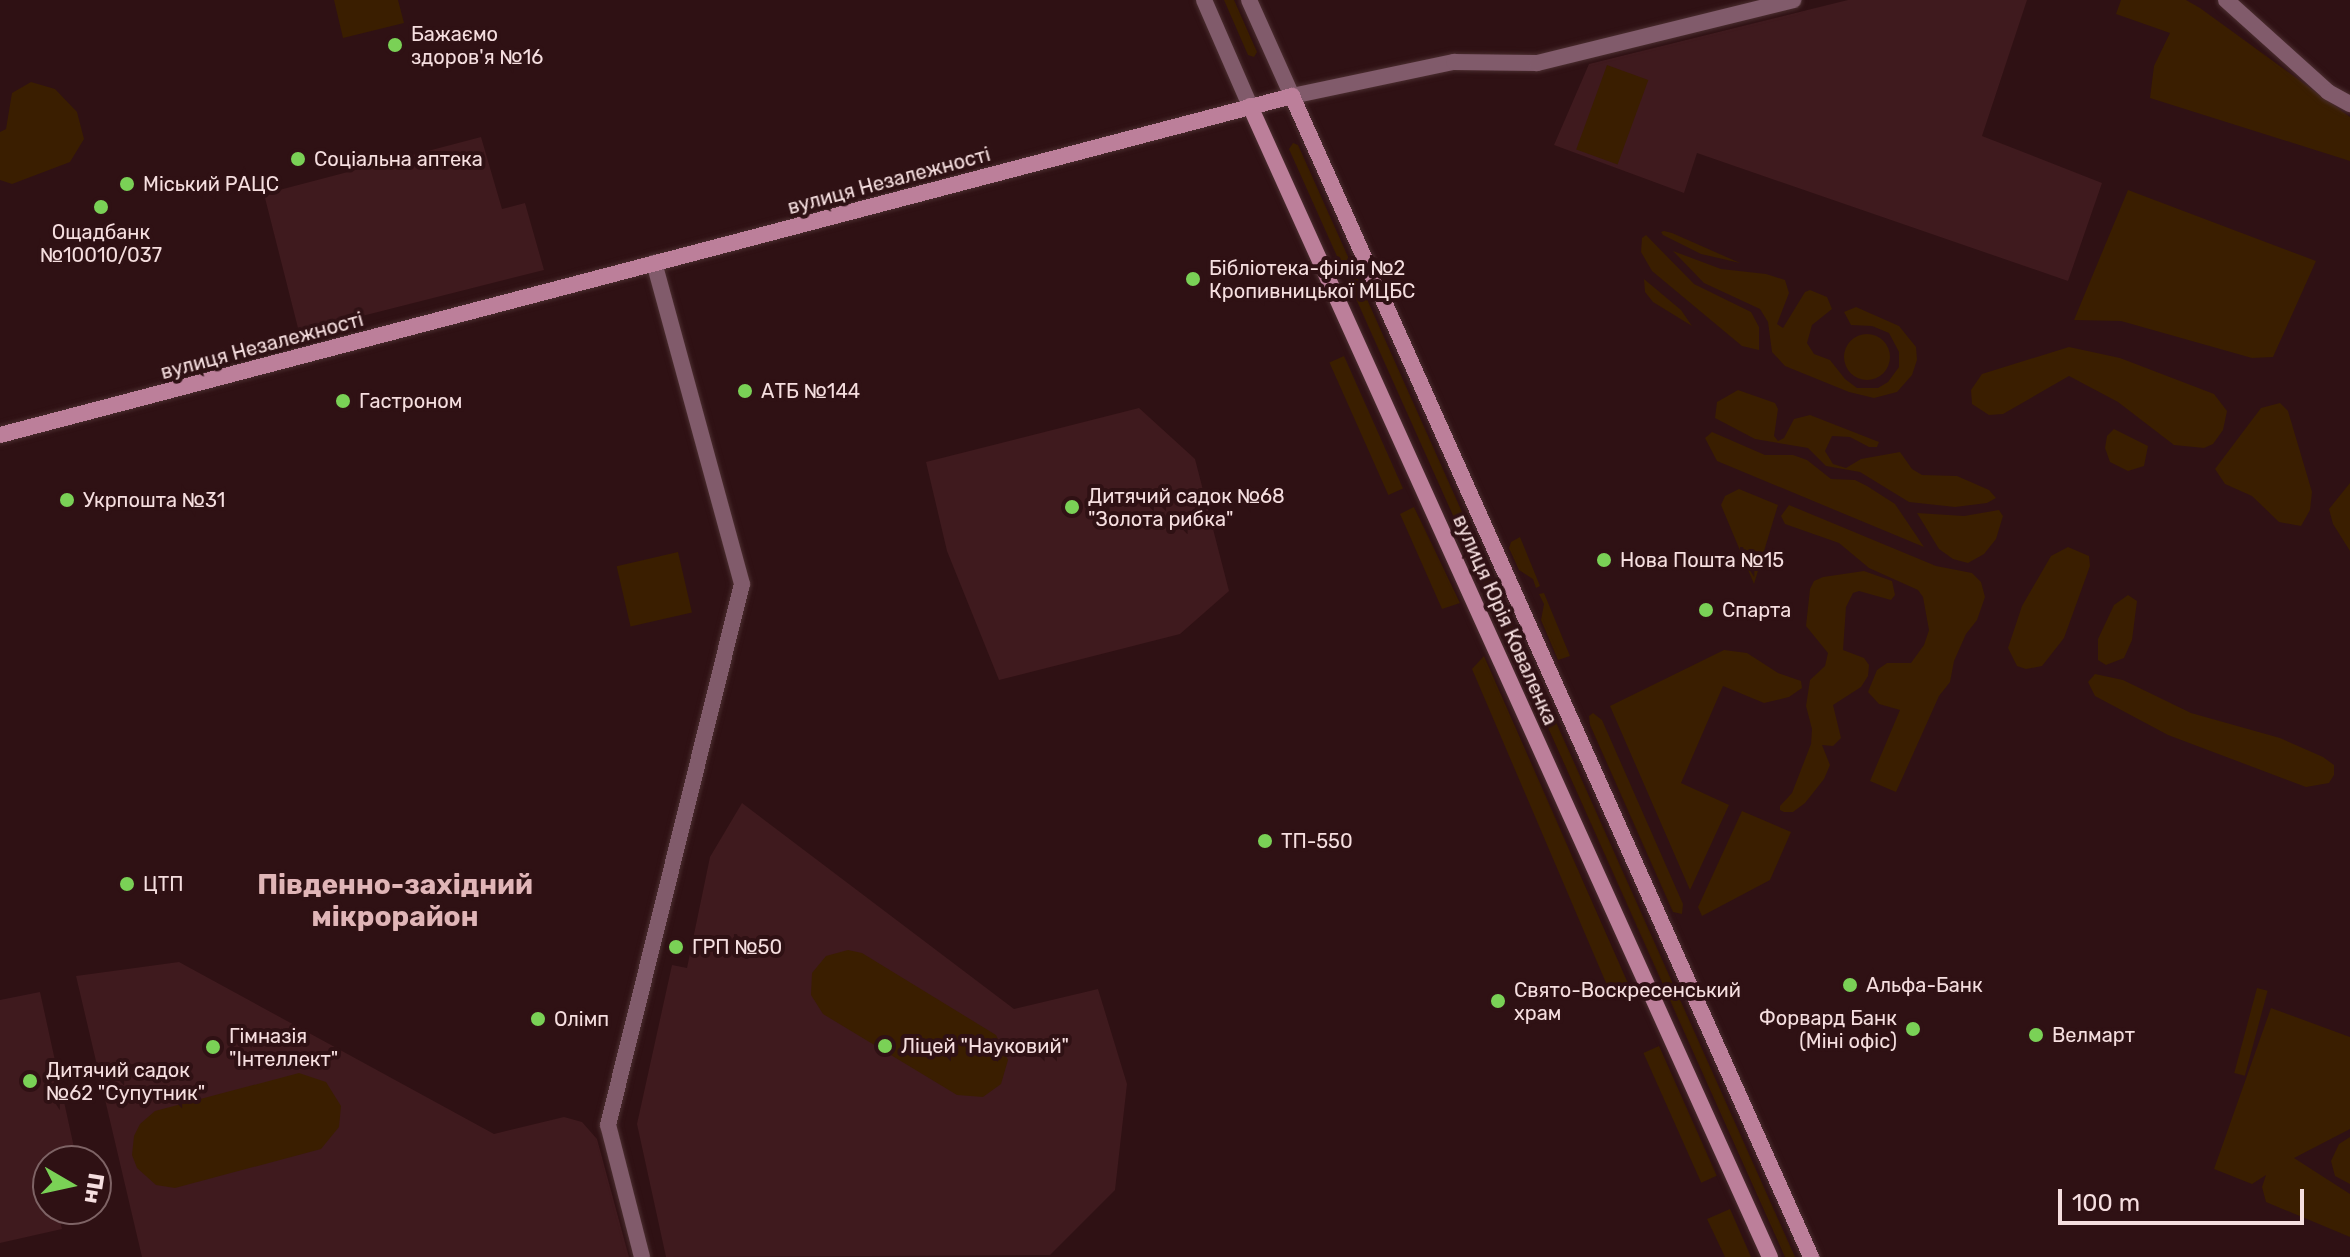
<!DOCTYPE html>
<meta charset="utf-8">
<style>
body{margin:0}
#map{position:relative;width:2350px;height:1257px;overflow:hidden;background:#2f1114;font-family:Rubik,sans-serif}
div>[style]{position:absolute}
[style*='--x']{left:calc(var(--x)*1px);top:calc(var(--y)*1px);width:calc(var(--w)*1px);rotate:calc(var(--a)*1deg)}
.built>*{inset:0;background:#3f1a1e}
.green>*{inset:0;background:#3a1e00;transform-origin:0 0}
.round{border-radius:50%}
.roads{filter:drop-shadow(0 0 2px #4b2e30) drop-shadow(0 0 2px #4b2e30)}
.minor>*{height:16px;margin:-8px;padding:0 8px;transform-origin:8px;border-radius:8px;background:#815b6b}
.tertiary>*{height:16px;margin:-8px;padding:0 8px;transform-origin:8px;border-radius:8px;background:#815b6b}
.secondary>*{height:16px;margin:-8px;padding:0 8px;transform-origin:8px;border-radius:8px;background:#bc7f9a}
.dots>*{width:22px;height:22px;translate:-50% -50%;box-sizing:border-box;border:4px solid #2f1114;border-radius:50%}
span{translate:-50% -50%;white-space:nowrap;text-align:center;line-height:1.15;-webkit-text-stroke:8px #2f1114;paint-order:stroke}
.poi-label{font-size:20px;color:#f5dedf}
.left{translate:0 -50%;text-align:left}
.right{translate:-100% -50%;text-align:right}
.street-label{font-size:20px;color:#f5dedf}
.district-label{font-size:28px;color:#e0b5b7;font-weight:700}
.north{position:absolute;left:32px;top:1145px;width:80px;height:80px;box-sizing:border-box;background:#2f1114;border:2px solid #7e6365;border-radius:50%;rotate:99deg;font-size:22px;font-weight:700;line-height:32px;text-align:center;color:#f5dedf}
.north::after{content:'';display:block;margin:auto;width:28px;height:36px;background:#7ad156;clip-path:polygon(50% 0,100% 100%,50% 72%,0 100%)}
.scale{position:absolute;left:2058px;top:1189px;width:246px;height:36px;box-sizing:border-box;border:4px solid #f5dedf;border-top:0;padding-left:10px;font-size:24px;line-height:28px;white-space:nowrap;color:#f5dedf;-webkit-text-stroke:6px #2f1114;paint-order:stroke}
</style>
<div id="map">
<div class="built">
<div style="clip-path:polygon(1848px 0,2027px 0,1982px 136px,2102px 183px,2068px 281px,1697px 153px,1684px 193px,1554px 145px,1589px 64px)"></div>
<div style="clip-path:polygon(481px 137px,502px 209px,525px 203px,544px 270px,299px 332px,264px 194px)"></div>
<div style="clip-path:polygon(1139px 408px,1195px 459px,1229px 591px,1180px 634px,999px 680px,947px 551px,926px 462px)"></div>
<div style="clip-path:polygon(742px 803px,1014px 1009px,1098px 989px,1127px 1084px,1115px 1190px,1050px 1255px,666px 1257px,637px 1124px,672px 965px,687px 968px,710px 857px)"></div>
<div style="clip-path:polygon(179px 962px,494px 1134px,564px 1117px,582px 1122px,597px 1139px,629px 1257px,142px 1257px,76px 976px)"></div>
<div style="clip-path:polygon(40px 992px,77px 1161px,48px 1161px,48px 1209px,57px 1209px,62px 1229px,0 1243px,0 1000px)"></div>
</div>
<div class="green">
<div style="clip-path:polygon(334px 0,398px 0,404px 23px,343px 38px)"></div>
<div style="clip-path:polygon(1224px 0,1234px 0,1257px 52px,1254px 57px,1248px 55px)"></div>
<div style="clip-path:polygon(2121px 0,2186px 0,2200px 8px,2350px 117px,2350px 161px,2150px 98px,2154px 66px,2170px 33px,2116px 14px)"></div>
<div style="left:1607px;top:65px;width:44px;height:90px;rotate:20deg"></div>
<div style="clip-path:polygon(31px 82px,55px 89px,77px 112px,84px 139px,70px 162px,12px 184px,0 180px,0 132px,6px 129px,12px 93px)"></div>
<div style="clip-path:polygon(1293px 143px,1298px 145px,1795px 1257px,1785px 1257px,1289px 149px)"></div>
<div style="clip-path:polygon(2128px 190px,2316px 261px,2273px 357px,2252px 358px,2121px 321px,2074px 320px)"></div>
<div style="clip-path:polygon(1664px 231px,1672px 233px,1740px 263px,1701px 254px,1663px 235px,1661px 232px)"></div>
<div style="clip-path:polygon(1646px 235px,1694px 284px,1751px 312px,1759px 327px,1759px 350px,1742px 346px,1652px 271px,1641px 252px,1642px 238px)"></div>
<div style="clip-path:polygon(1673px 251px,1721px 269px,1766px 274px,1785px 280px,1789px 293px,1777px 324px,1783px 328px,1805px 292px,1810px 290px,1827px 297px,1832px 309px,1812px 325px,1807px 343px,1814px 354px,1830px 360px,1845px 379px,1857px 388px,1878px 388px,1888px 382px,1899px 367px,1899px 352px,1889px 333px,1872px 326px,1851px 325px,1844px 312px,1856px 307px,1899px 326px,1916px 347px,1917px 360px,1912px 375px,1897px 392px,1874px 398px,1849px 392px,1785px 366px,1772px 352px,1768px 322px,1760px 309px,1704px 283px)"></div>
<div style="clip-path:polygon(1644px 279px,1681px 310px,1692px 326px,1653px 302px,1645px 292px)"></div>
<div class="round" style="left:1844px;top:334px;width:46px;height:46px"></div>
<div style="clip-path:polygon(2069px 347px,2120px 358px,2214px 394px,2227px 411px,2223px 430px,2213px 444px,2204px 448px,2174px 445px,2118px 402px,2069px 376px,2003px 414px,1989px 415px,1972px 404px,1971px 390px,1982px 374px)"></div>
<div style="left:1344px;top:356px;width:145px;height:16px;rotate:66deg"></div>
<div style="clip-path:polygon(1738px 390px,1775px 403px,1778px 409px,1774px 436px,1778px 441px,1784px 438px,1794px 419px,1810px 415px,1879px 442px,1877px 447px,1869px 447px,1850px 437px,1832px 436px,1825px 451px,1833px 464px,1846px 468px,1861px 459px,1900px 452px,1912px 469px,1922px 475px,1957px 476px,1989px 490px,1996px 498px,1987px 503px,1955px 507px,1909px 502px,1860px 472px,1826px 466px,1808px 448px,1755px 439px,1715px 418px,1717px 402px)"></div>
<div style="clip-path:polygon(2280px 403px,2288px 411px,2312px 492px,2310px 510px,2301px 526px,2279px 522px,2252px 496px,2225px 484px,2215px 469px,2261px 408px)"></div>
<div style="clip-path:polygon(2114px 429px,2148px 446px,2144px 466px,2128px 471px,2110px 462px,2105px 448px,2107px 436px)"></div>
<div style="clip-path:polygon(1712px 432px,1765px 455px,1793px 455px,1807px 460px,1831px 479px,1855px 480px,1867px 486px,1895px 504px,1924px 547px,1717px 461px,1705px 438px)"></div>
<div style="clip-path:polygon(2350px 483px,2350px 551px,2333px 524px,2329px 509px)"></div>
<div style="clip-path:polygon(1739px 489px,1778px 505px,1754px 584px,1721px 505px,1725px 496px)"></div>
<div style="clip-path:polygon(1789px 505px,1936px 566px,1972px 573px,1981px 582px,1985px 597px,1977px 620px,1966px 634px,1954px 661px,1950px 682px,1939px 696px,1896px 792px,1870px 781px,1900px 710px,1879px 704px,1868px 692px,1877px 670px,1887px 663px,1911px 663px,1924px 645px,1929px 630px,1923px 597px,1918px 590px,1869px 568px,1839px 543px,1785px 524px,1781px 516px)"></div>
<div style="clip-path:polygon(1414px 507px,1460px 603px,1442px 609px,1400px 514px)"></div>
<div style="clip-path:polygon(1999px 510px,2003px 516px,1996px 539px,1984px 554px,1968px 563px,1953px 559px,1939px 549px,1917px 513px,1964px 516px)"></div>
<div style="clip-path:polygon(1520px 537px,1540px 586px,1536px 588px,1533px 579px,1519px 570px,1509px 548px,1511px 542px)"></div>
<div style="clip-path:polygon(2068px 547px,2089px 556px,2090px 566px,2064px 638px,2042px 666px,2026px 669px,2017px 666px,2008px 648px,2022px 606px,2051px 556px)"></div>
<div style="left:678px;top:552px;width:62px;height:63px;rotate:77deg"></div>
<div style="clip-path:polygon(1864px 571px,1892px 581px,1895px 595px,1891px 600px,1859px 591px,1853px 593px,1846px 607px,1843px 650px,1864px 658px,1869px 665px,1868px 676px,1861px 687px,1833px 705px,1841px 738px,1833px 746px,1822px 745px,1830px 765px,1824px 779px,1805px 803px,1793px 812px,1784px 812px,1780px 810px,1780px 806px,1792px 793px,1811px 744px,1812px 729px,1806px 706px,1810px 680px,1825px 666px,1828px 653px,1806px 626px,1810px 589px,1814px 581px,1823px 577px)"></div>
<div style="clip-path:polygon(1544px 593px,1570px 656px,1558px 660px,1541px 620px,1544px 604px,1539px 594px)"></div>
<div style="clip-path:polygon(2128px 595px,2137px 601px,2132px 640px,2124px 658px,2106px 665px,2098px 660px,2098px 639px,2114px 605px)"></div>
<div style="clip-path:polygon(1724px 650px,1747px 653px,1778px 673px,1801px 681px,1802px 688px,1789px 697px,1764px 703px,1723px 686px,1681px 783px,1729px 805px,1690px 890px,1610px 706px)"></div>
<div style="clip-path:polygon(1484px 656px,1630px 988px,1612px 997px,1472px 669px)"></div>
<div style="clip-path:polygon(2095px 674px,2123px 680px,2191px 713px,2280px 738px,2323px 757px,2334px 765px,2334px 775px,2329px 783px,2306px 787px,2168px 735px,2095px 696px,2088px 682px)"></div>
<div style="clip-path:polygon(1593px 713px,1602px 720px,1683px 904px,1682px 914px,1673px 912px,1590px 725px,1589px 716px)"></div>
<div style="clip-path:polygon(1742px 811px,1791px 832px,1770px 880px,1702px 916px,1698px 907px)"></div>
<div style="clip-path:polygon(848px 950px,862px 953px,996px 1035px,1008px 1060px,1001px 1084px,983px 1097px,957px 1095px,823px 1014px,811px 995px,812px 973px,826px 956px)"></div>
<div style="left:2257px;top:988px;width:11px;height:88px;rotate:15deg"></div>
<div style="clip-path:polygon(2271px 1008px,2350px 1037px,2350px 1129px,2294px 1158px,2350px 1194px,2350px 1237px,2266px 1202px,2262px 1187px,2266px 1175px,2252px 1184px,2214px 1169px)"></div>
<div style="left:1659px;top:1046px;width:142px;height:17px;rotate:66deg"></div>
<div style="clip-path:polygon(299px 1073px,326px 1082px,341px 1106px,339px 1127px,321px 1149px,175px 1188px,156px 1185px,137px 1168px,132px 1155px,134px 1136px,140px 1124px,155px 1111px)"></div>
<div style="clip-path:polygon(2350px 1137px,2350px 1184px,2335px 1176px,2331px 1161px,2339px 1144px)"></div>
<div style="clip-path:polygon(1730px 1209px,1751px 1257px,1725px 1257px,1707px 1219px)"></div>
</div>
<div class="roads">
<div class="minor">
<div style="--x:642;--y:1257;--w:136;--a:-104.4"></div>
<div style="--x:608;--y:1125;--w:557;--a:-76.09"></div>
<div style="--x:742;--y:584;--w:333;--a:-105.3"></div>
</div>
<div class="tertiary">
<div style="--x:1204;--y:0;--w:116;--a:66.5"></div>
<div style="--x:1249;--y:0;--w:105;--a:65.9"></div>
<div style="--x:1292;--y:96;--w:166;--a:-11.9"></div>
<div style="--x:1454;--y:62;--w:83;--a:0.7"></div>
<div style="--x:1537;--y:63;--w:264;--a:-13.8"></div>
<div style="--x:2226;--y:0;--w:137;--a:42"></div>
<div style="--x:2328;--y:92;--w:25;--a:29"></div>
</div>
<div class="secondary">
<div style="--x:1250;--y:106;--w:1263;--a:65.69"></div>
<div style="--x:0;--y:435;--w:1336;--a:-14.7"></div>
<div style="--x:1292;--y:96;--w:1272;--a:65.91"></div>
</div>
</div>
<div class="dots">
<div style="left:395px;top:45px;background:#7ad156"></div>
<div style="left:298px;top:159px;background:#7ad156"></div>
<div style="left:127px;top:184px;background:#7ad156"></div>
<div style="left:101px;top:207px;background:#7ad156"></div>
<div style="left:1193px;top:279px;background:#7ad156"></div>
<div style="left:745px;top:391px;background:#7ad156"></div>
<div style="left:343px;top:401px;background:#7ad156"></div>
<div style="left:67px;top:500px;background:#7ad156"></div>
<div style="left:1072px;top:507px;background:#7ad156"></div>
<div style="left:1604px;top:560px;background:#7ad156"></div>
<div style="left:1706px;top:610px;background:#7ad156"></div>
<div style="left:1265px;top:841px;background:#7ad156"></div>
<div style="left:127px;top:884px;background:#7ad156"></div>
<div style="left:676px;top:947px;background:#7ad156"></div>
<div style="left:1850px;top:985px;background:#7ad156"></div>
<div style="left:1498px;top:1001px;background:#7ad156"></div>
<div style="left:538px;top:1019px;background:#7ad156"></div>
<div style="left:1913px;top:1029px;background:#7ad156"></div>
<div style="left:2036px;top:1035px;background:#7ad156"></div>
<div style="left:885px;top:1046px;background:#7ad156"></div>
<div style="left:213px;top:1047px;background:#7ad156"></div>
<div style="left:30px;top:1081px;background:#7ad156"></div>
</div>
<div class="poi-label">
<span class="left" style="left:411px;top:46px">Бажаємо<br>здоров'я №16</span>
<span class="left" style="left:314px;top:159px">Соціальна аптека</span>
<span class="left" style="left:143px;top:184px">Міський РАЦС</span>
<span style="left:101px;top:244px">Ощадбанк<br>№10010/037</span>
<span class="left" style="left:1209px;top:280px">Бібліотека-філія №2<br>Кропивницької МЦБС</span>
<span class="left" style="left:761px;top:391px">АТБ №144</span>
<span class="left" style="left:359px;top:401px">Гастроном</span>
<span class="left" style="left:1088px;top:508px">Дитячий садок №68<br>"Золота рибка"</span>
<span class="left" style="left:83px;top:500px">Укрпошта №31</span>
<span class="left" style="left:1620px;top:560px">Нова Пошта №15</span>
<span class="left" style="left:1722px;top:610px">Спарта</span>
<span class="left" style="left:1281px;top:841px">ТП-550</span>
<span class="left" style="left:143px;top:884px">ЦТП</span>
<span class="left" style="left:692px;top:947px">ГРП №50</span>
<span class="left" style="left:1866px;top:985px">Альфа-Банк</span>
<span class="left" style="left:1514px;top:1002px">Свято-Воскресенський<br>храм</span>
<span class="right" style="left:1897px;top:1030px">Форвард Банк<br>(Міні офіс)</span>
<span class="left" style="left:554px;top:1019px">Олімп</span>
<span class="left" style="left:2052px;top:1035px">Велмарт</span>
<span class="left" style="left:229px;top:1048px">Гімназія<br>"Інтеллект"</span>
<span class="left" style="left:901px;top:1046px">Ліцей "Науковий"</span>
<span class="left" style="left:46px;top:1082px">Дитячий садок<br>№62 "Супутник"</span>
</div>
<div class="street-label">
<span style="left:889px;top:181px;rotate:-15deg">вулиця Незалежності</span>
<span style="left:262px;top:346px;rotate:-15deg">вулиця Незалежності</span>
<span style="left:1505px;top:620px;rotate:66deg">вулиця Юрія Коваленка</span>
</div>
<div class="district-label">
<span style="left:395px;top:901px">Південно-західний<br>мікрорайон</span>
</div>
<div class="north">Пн</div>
<div class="scale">100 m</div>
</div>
